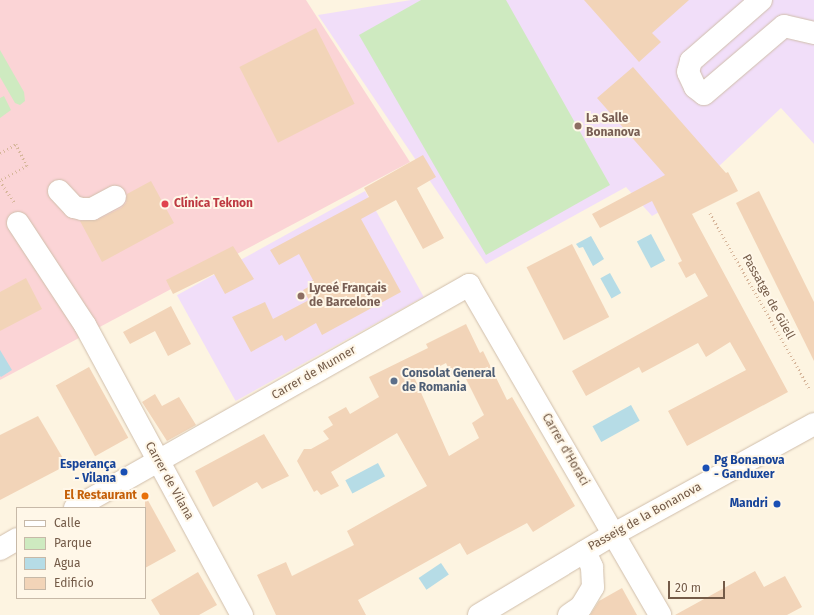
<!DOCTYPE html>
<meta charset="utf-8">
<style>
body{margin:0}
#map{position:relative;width:814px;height:615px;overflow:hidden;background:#fdf4e1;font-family:"Fira Sans",sans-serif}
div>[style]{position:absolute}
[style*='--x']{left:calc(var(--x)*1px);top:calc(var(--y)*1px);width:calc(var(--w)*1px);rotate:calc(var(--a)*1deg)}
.education>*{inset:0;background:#f1def9;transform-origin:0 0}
.medical>*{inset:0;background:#fbd4d6}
.green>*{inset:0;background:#ceeac0}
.water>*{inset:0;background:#b6dce6;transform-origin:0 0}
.building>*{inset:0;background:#f2d4b8;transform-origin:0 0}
.path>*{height:2.5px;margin-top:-1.25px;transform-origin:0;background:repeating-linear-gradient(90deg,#d7b79c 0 1px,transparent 0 4px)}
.roads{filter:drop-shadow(0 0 1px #d0beab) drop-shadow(0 0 1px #d0beab)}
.minor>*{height:22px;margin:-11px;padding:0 11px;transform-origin:11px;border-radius:11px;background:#fff}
.dots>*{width:11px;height:11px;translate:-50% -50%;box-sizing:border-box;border:2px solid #fff7e8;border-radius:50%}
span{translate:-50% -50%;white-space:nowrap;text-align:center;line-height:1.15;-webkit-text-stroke:4px #fff7e8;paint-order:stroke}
.education-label{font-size:12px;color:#785e54;font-weight:700}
.left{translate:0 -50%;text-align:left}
.health-label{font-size:12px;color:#be3a42;font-weight:700}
.street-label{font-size:12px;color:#745b48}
.service-label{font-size:12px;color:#4e5e75;font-weight:700}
.transit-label{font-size:12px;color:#164399;font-weight:700}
.right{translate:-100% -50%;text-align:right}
.food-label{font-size:12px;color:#c56008;font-weight:700}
.legend{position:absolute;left:16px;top:507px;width:130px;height:92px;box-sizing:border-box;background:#fff7e8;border:1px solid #c7b9a8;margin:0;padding:5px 7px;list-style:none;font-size:12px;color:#745b48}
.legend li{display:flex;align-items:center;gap:8px;height:20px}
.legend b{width:20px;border:1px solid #c7b9a8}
.scale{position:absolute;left:668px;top:581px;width:57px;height:18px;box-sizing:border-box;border:2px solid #745b48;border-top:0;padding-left:5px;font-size:12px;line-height:14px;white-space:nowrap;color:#745b48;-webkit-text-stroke:3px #fff7e8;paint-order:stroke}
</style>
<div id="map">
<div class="education">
<div style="clip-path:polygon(411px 0,814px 0,814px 144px,781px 108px,686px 197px,652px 216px,626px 187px,486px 264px,318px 15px)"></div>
<div style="left:365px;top:191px;width:121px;height:215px;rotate:61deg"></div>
</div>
<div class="medical">
<div style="clip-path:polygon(0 0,306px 0,410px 162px,0 380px)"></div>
</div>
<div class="green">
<div style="clip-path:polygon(421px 0,506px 0,610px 185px,486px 255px,359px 35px)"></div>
<div style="clip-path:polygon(0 50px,24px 92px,25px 101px,20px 105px,15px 103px,0 77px)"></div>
<div style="clip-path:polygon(4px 96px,11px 110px,0 118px,0 98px)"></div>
</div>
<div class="water">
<div style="left:651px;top:234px;width:30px;height:16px;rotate:62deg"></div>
<div style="clip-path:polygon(591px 236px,604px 259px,593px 266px,583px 247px,579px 248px,576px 244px)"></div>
<div style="left:610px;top:273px;width:23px;height:11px;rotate:61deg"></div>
<div style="clip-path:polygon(0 350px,12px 370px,1px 377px,0 376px)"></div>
<div style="left:631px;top:405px;width:18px;height:44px;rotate:61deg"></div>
<div style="left:378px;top:463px;width:15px;height:37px;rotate:62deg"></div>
<div style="left:441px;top:563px;width:14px;height:27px;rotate:56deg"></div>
</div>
<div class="building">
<div style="clip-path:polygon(584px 0,689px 0,652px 33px,661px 42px,639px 62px)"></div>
<div style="left:316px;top:28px;width:85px;height:86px;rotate:63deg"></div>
<div style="clip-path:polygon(633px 67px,726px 173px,728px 172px,738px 191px,692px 214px,788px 392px,687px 446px,668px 411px,746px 370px,730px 342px,706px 357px,698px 343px,642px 373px,639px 367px,586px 396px,572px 371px,708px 296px,695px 273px,686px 278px,678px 263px,682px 261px,652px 201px,600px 228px,592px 214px,665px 175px,597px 98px)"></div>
<div style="clip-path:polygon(423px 155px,436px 177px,417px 188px,444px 238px,423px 249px,396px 200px,361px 219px,401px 292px,322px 335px,316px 323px,285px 341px,282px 335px,251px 352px,232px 317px,265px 302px,273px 319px,309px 300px,303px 290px,312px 285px,310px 282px,313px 280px,299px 254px,279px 265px,270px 250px,369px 197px,364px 188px)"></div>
<div style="clip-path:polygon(151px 181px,174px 223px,102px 262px,80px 221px,97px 220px,121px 208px,126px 203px,127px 194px)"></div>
<div style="clip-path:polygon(759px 191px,814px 302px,814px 361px,736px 203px)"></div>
<div style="left:572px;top:244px;width:82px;height:51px;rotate:63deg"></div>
<div style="clip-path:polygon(233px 246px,254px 279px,225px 294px,214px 274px,173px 294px,166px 280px)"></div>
<div style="clip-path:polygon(26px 278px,42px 309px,0 331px,0 292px)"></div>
<div style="clip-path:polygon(171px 306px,191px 344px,168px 356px,155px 331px,130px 344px,123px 332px)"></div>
<div style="clip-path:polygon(evenodd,466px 324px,480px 353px,483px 351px,507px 400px,512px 397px,575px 506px,533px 532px,527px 523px,467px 555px,460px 543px,358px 600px,366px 615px,276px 615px,257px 575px,286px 562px,292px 576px,354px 545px,347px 531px,427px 486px,397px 433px,331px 472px,339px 486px,321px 495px,317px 490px,314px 492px,297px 461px,304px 449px,311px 449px,329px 439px,323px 431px,333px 425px,328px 417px,346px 407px,350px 414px,379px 397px,369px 377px,428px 348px,426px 344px,466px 324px,446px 363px,452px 376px,462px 371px,484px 415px,472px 423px,479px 438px,449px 456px,415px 379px,446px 363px)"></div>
<div style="left:89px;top:367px;width:81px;height:38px;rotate:61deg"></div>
<div style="clip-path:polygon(155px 394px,162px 406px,179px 397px,196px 425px,167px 441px,142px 402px)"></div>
<div style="clip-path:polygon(38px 416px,67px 465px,0 500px,0 435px)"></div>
<div style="clip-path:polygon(264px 434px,289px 476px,262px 489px,257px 482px,213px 507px,195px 471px)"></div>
<div style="clip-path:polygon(145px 495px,176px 551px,145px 568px)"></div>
<div style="clip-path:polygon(755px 571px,764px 587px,785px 576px,802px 607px,787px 615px,675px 615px)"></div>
<div style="clip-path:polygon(198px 572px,217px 605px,199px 615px,160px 615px,151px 600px)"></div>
<div style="clip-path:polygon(622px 588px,637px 615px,590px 615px,599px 601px)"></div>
</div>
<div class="path">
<div style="--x:0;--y:153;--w:18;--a:-29"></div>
<div style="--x:16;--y:144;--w:25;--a:63"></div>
<div style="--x:27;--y:166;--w:31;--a:151"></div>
<div style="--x:0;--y:181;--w:27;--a:56"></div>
<div style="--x:710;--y:213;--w:202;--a:60.4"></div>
</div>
<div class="roads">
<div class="minor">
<div style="--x:761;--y:0;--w:93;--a:138.9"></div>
<div style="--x:691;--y:61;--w:11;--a:105"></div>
<div style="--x:688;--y:72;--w:17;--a:65"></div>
<div style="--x:695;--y:87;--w:11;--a:38"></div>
<div style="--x:704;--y:94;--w:105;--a:-40.4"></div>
<div style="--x:784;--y:26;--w:31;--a:13"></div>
<div style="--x:59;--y:191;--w:22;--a:47"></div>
<div style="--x:74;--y:207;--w:8;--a:14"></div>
<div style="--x:82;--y:209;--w:10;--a:0"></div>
<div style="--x:92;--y:209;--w:26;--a:-28"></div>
<div style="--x:18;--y:223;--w:122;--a:56.7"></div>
<div style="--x:85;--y:325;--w:330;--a:61.6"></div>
<div style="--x:75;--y:508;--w:453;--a:-29.5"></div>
<div style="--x:469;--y:285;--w:381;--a:59.9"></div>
<div style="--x:0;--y:549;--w:20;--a:-30"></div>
<div style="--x:479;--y:615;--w:157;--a:-31"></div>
<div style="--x:614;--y:534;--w:228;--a:-28.8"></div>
<div style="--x:569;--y:615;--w:14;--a:-34"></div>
<div style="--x:581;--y:607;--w:23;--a:-59"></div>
<div style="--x:593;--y:587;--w:20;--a:-93"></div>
<div style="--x:592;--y:567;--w:17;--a:-114"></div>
</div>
</div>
<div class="dots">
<div style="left:578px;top:126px;background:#8d6e63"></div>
<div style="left:165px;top:204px;background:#e0444e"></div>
<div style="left:301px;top:296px;background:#8d6e63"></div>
<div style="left:394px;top:381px;background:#5c6f8a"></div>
<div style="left:706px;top:468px;background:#1a4fb4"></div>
<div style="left:124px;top:472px;background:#1a4fb4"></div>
<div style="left:145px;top:496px;background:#e8710a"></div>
<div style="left:777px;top:504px;background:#1a4fb4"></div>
</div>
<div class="education-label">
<span class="left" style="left:586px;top:126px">La Salle<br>Bonanova</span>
<span class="left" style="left:309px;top:296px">Lyceé Français<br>de Barcelone</span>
</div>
<div class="health-label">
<span class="left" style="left:174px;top:204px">Clínica Teknon</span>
</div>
<div class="street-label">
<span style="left:768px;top:297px;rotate:61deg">Passatge de Güell</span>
<span style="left:314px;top:373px;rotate:-30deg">Carrer de Munner</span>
<span style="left:565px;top:450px;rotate:60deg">Carrer d'Horaci</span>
<span style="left:169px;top:481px;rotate:61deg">Carrer de Vilana</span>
<span style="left:645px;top:517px;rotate:-29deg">Passeig de la Bonanova</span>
</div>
<div class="service-label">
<span class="left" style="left:402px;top:381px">Consolat General<br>de Romania</span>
</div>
<div class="transit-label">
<span class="left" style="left:714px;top:468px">Pg Bonanova<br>- Ganduxer</span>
<span class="right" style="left:116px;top:472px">Esperança<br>- Vilana</span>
<span class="right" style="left:768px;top:504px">Mandri</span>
</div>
<div class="food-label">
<span class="right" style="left:137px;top:496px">El Restaurant</span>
</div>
<ul class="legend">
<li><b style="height:5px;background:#fff"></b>Calle</li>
<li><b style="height:11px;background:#ceeac0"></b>Parque</li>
<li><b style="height:11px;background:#b6dce6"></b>Agua</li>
<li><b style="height:11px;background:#f2d4b8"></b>Edificio</li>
</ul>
<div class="scale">20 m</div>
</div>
